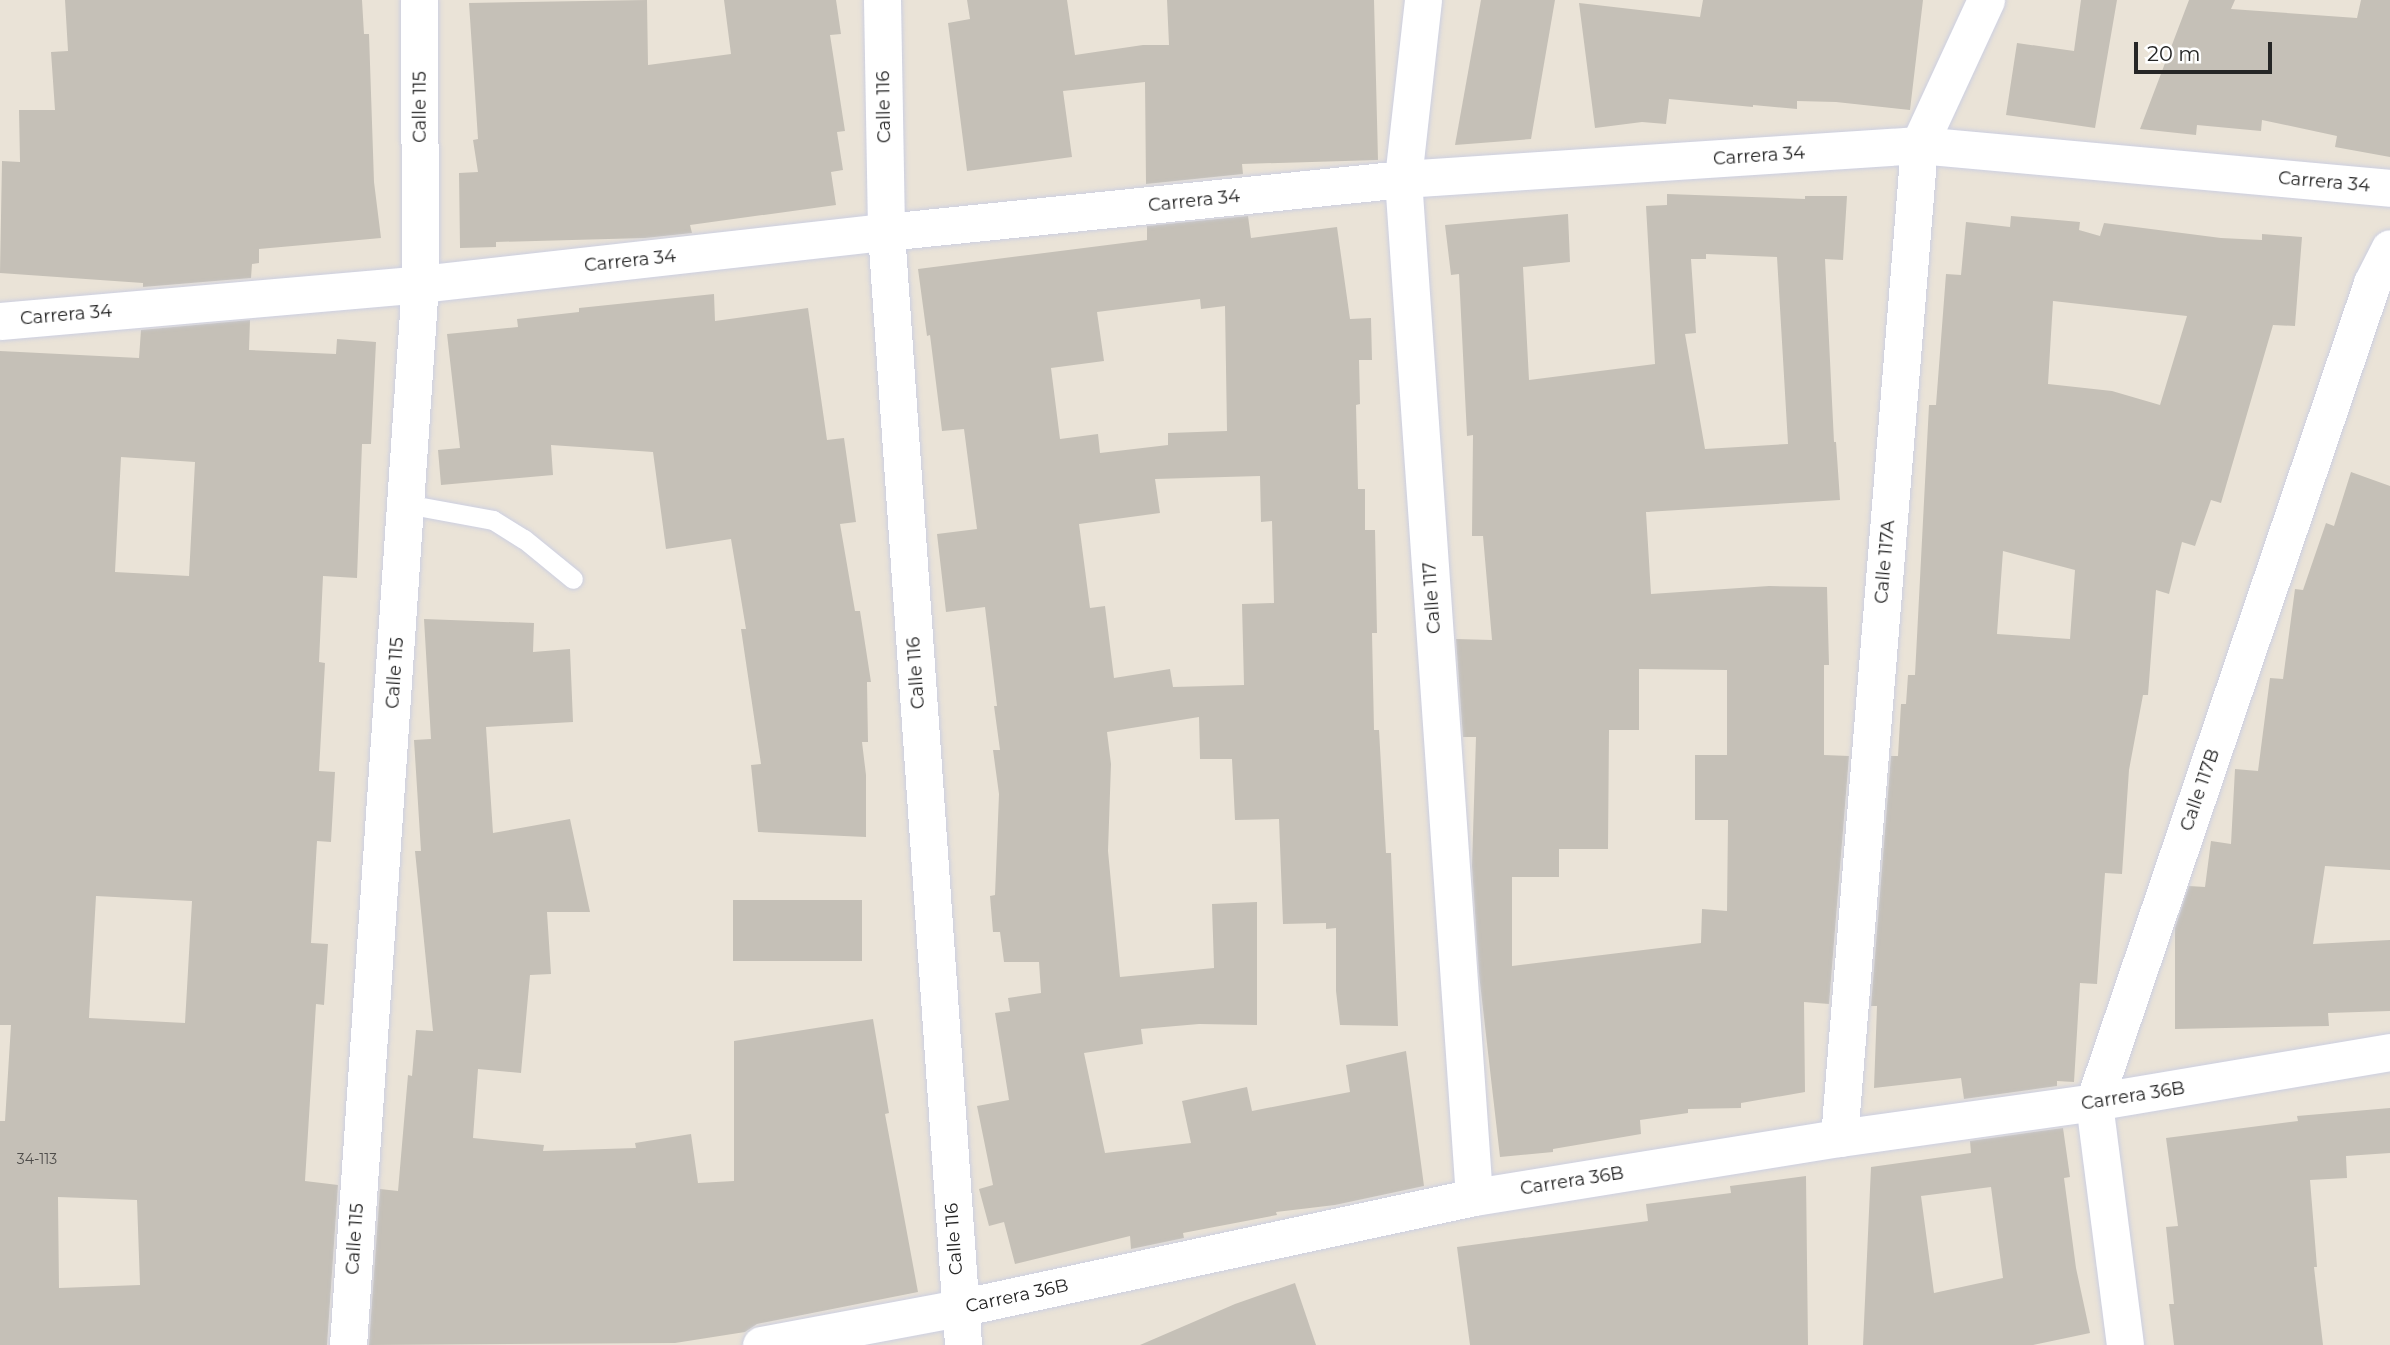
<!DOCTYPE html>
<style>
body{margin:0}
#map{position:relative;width:2390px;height:1345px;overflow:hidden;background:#eae3d7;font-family:Montserrat,sans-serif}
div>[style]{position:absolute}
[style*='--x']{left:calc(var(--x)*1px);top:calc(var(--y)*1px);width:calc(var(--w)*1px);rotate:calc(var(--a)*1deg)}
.building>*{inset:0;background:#c5c0b7;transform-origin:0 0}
.roads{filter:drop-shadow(0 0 2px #cccfe1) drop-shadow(0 0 2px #cccfe1)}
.lane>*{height:19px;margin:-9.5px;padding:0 9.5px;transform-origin:9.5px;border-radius:9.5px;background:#fff}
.street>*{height:37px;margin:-18.5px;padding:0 18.5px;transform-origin:18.5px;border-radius:18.5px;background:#fff}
span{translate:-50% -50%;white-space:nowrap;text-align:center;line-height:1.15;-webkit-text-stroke:6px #fff;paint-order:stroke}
.number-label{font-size:14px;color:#4e4c4a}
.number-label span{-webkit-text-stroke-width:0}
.street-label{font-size:18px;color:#262626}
.scale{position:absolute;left:2134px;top:42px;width:138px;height:32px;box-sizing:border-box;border:4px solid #262626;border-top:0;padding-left:9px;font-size:21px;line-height:24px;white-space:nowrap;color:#262626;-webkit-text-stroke:5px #fff;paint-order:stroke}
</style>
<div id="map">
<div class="building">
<div style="clip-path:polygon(65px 0,362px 0,364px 34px,369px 34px,374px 182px,381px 238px,259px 249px,259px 263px,252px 264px,251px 278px,143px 287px,143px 283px,0 273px,2px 161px,20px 162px,19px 110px,55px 110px,51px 52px,68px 51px)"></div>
<div style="clip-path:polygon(647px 0,648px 65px,731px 54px,724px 0,836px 0,841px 34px,830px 35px,845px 131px,837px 132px,843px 170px,831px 172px,836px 205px,690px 225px,692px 233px,645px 238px,496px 242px,496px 247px,460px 248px,459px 173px,478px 172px,473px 140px,478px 139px,469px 3px)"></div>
<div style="clip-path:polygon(967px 0,1067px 0,1075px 55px,1143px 45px,1169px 45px,1167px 0,1374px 0,1378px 160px,1242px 164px,1243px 174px,1146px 184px,1145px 82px,1063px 91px,1072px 157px,967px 171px,948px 23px,970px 19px)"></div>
<div style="clip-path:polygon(1481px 0,1555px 0,1531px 139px,1455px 145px)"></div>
<div style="clip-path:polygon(1703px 0,1923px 0,1910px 110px,1836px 102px,1797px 101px,1797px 109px,1753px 105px,1753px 107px,1669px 99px,1666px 124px,1642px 122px,1595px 128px,1579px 3px,1700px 17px)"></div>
<div style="clip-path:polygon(2081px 0,2117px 0,2095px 128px,2006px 115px,2017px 43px,2074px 51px)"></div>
<div style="clip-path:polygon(2189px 0,2235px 0,2231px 9px,2357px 18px,2361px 0,2390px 0,2390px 157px,2335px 147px,2337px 136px,2262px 120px,2261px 131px,2197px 125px,2196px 135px,2140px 129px)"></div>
<div style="clip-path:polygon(evenodd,1667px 194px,1805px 199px,1805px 196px,1847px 196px,1843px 260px,1825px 259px,1834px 442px,1836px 442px,1840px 500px,1646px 512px,1651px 594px,1769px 586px,1827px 587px,1829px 665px,1824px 665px,1824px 755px,1849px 756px,1829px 1004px,1804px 1002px,1805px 1092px,1741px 1103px,1741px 1108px,1688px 1109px,1688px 1113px,1640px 1120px,1641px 1134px,1553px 1149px,1553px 1152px,1500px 1157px,1479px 974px,1472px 866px,1476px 737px,1463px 737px,1456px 639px,1492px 640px,1483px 536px,1472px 536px,1473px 435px,1467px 436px,1459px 274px,1451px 275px,1445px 225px,1568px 214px,1570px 262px,1523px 267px,1529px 380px,1655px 364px,1646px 206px,1667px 205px,1667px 194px,1706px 254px,1777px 257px,1788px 444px,1705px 449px,1685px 334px,1696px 333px,1691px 259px,1706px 259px,1706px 254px,1667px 194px,1639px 669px,1727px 670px,1727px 755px,1695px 755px,1695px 820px,1728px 820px,1727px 911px,1702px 909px,1701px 943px,1512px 966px,1512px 877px,1559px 877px,1559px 849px,1608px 849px,1609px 730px,1639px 730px,1639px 669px)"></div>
<div style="clip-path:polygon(evenodd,1248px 216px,1251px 238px,1337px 227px,1350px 319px,1371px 318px,1372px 360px,1359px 360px,1360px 404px,1356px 405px,1358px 489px,1365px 489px,1365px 530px,1375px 530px,1377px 633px,1372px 633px,1374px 730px,1379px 730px,1386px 853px,1391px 853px,1398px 1026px,1340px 1025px,1336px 991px,1336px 928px,1326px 929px,1326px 923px,1283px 924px,1279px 819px,1235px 820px,1232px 759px,1200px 759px,1199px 717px,1107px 732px,1111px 764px,1108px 851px,1120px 977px,1214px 968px,1212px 904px,1257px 902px,1257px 1025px,1199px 1024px,1141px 1029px,1143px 1044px,1084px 1053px,1105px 1153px,1191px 1143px,1182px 1101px,1247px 1087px,1252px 1111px,1350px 1092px,1346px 1065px,1406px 1051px,1424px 1186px,1335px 1205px,1276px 1212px,1277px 1215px,1183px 1233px,1184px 1238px,1131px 1249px,1130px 1236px,1015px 1264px,1004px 1222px,989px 1226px,979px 1189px,993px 1185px,977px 1106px,1009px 1100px,995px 1013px,1010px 1011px,1008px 998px,1041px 993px,1039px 962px,1004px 962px,1000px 932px,993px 932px,990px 896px,995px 895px,999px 794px,993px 750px,1000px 750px,994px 706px,997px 706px,985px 607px,946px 612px,937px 534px,977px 529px,964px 429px,942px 431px,930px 335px,927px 336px,918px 269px,1147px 240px,1147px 226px,1248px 216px,1200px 299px,1201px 309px,1225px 306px,1227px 431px,1168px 433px,1168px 445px,1100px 453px,1098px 434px,1060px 439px,1051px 368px,1104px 361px,1097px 312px,1200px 299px,1248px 216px,1260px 476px,1261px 522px,1272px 521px,1274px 603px,1242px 604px,1244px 685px,1173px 687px,1170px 669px,1114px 678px,1105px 606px,1090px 608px,1079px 524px,1160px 513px,1155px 479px,1260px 476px)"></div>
<div style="clip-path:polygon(evenodd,2011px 216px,2080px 222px,2079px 230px,2100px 236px,2104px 223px,2221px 238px,2262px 240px,2262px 234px,2302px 237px,2295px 326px,2273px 325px,2221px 503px,2211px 500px,2195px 546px,2182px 542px,2169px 594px,2156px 590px,2148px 695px,2143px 695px,2129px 770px,2122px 874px,2105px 873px,2097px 984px,2080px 983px,2074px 1082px,2057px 1081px,2057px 1086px,1964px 1099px,1961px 1078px,1874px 1088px,1877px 1006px,1871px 1006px,1891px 756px,1898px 756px,1901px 704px,1906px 704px,1908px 675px,1915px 675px,1929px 405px,1936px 405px,1946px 274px,1961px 275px,1966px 222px,2010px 227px,2011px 216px,2053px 301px,2187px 316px,2160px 405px,2112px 391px,2048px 384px,2053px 301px,2011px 216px,2003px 551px,2075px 570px,2070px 639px,1997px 634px,2003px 551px)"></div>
<div style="clip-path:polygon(714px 294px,715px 321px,808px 308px,827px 440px,844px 438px,856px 522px,840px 524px,855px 611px,860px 611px,871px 682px,867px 682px,868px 742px,862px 742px,866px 775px,866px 837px,758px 832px,751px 765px,761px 764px,741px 629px,746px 629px,731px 539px,666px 549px,653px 452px,551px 445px,553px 475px,441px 485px,438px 450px,460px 448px,447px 334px,518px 327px,517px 319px,579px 312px,579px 308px)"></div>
<div style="clip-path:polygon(evenodd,250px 320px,249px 350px,336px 354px,337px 339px,376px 342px,371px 444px,362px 444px,357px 578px,323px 576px,319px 662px,325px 663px,319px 771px,335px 772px,331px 842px,317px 841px,311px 943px,328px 944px,324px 1005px,316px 1004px,305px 1181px,338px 1185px,327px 1345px,0 1345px,0 1121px,5px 1121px,11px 1025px,0 1025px,0 351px,139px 358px,141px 330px,250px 320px,121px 457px,195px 462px,189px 576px,115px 572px,121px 457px,250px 320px,96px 896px,192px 901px,185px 1023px,89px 1018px,96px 896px,250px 320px,58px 1197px,137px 1200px,140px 1285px,59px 1288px,58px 1197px)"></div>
<div style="clip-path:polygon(2351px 472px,2390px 486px,2390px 870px,2325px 866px,2313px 944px,2390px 940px,2390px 1011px,2328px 1013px,2329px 1026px,2175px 1029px,2175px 928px,2189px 886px,2205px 887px,2211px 841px,2231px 844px,2235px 769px,2258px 771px,2270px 678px,2283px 679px,2295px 589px,2303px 590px,2326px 523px,2334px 526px)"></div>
<div style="clip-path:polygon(424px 619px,534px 623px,533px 652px,570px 649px,573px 722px,486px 727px,493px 833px,570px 819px,590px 912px,547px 912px,551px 974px,530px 975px,521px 1073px,478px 1069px,473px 1138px,544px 1145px,543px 1151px,636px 1148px,635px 1143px,691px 1134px,698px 1183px,734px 1181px,734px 1041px,873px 1019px,889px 1113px,885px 1114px,918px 1292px,757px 1324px,745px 1332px,675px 1343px,369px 1345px,380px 1189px,398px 1191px,408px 1075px,412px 1076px,416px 1030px,433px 1031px,415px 851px,421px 851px,414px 740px,431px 739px)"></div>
<div style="left:733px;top:900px;width:129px;height:61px"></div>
<div style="clip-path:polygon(2390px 1108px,2390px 1153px,2346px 1156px,2347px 1178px,2310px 1180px,2317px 1267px,2314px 1267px,2323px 1345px,2174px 1345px,2169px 1304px,2174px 1304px,2166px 1227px,2178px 1226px,2166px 1138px,2298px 1121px,2297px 1116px)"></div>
<div style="clip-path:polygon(evenodd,2063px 1128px,2070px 1177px,2064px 1178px,2076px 1268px,2090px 1333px,2033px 1345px,1863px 1345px,1871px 1167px,1971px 1153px,1970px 1141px,2063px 1128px,1991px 1187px,2003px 1278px,1934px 1293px,1921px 1196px,1991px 1187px)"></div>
<div style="clip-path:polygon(1806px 1176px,1808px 1345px,1470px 1345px,1457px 1247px,1648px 1221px,1646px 1204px,1731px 1193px,1730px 1186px)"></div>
<div style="clip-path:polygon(1295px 1283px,1316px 1345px,1140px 1345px,1235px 1304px)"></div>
</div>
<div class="roads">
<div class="lane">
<div style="--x:406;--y:504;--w:88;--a:10.4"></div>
<div style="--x:493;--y:520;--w:36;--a:32"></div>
<div style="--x:524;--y:539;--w:63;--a:39.2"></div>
</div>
<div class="street">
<div style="--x:882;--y:0;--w:232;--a:89"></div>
<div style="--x:886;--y:232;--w:1116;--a:86.04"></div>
<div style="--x:1423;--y:0;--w:180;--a:96.4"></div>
<div style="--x:1403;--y:179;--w:1020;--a:86.01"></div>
<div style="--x:0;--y:321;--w:422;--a:-5"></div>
<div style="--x:420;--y:284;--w:469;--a:-6.4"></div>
<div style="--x:886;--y:232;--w:520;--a:-5.85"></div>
<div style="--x:1403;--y:179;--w:517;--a:-3.77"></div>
<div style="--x:1919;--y:145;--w:473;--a:5.2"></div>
<div style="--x:1839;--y:1138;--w:996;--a:-85.39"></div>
<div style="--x:1919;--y:145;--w:160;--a:-65.2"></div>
<div style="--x:348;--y:1345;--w:1063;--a:-86.12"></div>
<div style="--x:420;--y:284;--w:284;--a:-90.2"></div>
<div style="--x:761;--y:1345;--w:201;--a:-10.6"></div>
<div style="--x:959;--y:1308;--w:527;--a:-12.16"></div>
<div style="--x:1474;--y:1197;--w:370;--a:-9.2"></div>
<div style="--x:1839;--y:1138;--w:258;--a:-8"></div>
<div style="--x:2094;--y:1102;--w:300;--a:-9.6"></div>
<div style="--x:2125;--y:1345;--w:245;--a:-97.3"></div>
<div style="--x:2094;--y:1102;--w:865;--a:-71.25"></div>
<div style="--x:2372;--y:283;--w:39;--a:-63"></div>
</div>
</div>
<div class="number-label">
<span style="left:37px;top:1159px">34-113</span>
</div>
<div class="street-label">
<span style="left:420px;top:107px;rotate:-90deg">Calle 115</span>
<span style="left:884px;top:107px;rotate:-91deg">Calle 116</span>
<span style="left:1759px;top:156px;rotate:-4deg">Carrera 34</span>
<span style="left:2324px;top:182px;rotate:5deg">Carrera 34</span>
<span style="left:1194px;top:201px;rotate:-6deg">Carrera 34</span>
<span style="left:630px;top:261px;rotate:-6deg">Carrera 34</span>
<span style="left:66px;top:315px;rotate:-5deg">Carrera 34</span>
<span style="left:1885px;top:562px;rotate:-85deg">Calle 117A</span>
<span style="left:1432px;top:598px;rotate:-94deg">Calle 117</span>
<span style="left:395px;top:673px;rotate:-86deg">Calle 115</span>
<span style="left:916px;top:673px;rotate:-94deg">Calle 116</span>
<span style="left:2200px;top:790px;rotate:-71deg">Calle 117B</span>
<span style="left:2133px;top:1096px;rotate:-9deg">Carrera 36B</span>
<span style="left:1572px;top:1181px;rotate:-9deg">Carrera 36B</span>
<span style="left:355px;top:1239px;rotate:-86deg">Calle 115</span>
<span style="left:954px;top:1239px;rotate:-94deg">Calle 116</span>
<span style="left:1017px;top:1296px;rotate:-12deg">Carrera 36B</span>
</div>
<div class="scale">20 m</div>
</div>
